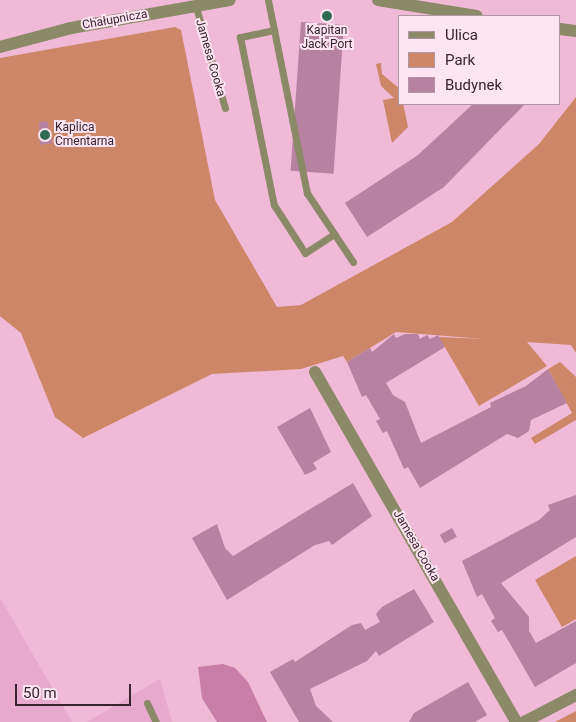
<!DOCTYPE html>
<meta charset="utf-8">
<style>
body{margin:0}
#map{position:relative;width:576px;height:722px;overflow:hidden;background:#f0b9d6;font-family:Roboto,sans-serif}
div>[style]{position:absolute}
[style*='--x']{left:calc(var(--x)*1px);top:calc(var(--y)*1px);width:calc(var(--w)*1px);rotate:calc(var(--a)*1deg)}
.built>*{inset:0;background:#e7aacc}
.green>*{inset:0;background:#cd8768}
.water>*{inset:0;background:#c97ea9}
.building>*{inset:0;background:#b6829f;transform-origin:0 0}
.lane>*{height:7px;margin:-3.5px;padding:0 3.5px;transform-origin:3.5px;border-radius:3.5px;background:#8b8967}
.street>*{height:12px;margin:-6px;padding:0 6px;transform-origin:6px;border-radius:6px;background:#8b8967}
.dots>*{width:14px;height:14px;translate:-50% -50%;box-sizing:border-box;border:2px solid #fce5f1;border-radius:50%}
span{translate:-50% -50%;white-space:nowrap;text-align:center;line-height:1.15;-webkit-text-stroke:4px #fce5f1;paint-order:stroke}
.street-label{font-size:12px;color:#38232f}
.poi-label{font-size:12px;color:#38232f}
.left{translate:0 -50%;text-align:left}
.legend{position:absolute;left:398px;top:15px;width:162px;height:90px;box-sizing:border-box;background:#fce5f1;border:1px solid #ae97a3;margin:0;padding:6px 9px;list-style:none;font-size:15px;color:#38232f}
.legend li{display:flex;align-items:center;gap:10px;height:25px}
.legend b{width:25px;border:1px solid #ae97a3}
.scale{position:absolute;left:15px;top:684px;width:116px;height:22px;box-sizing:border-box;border:2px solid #38232f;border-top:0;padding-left:6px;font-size:15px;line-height:18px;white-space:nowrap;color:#38232f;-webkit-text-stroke:4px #fce5f1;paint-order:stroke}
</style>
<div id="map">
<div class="built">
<div style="clip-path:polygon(0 598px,72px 722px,0 722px)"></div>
<div style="clip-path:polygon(160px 679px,172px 722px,87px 722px)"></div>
</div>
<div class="green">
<div style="clip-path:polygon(175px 27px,181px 30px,215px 200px,277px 307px,301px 305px,452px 222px,539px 144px,576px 97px,576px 353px,571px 345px,527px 342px,547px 366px,479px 406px,439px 337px,484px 339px,396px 332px,347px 362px,343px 356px,301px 369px,212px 374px,83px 438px,55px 417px,21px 333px,0 316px,0 58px)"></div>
<div style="clip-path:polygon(381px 63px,382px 74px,400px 89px,408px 127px,392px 143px,383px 100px,394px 98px,381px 86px,376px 64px)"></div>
<div style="clip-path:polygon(560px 362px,576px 377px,576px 420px,535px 444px,531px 438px,572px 413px,548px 369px)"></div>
<div style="clip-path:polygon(576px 556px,576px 619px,562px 627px,535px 580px)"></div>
<div style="clip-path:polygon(576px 711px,576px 722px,555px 722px)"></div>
</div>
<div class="water">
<div style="clip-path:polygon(223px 664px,235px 668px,248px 682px,267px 722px,217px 722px,202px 698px,198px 667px)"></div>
</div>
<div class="building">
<div style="left:301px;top:22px;width:43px;height:149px;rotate:4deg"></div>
<div style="clip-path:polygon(473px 104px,525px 104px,444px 187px,367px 237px,345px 203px,418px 155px)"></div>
<div style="clip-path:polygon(47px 121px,53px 143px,40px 145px,39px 122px)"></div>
<div style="clip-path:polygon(394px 334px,396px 338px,405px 334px,418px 334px,420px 339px,427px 335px,430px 339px,438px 335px,445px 347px,386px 383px,393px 395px,405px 402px,421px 443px,491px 407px,490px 403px,526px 386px,548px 369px,567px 403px,531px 420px,529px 431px,518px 438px,507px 434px,420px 488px,408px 467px,404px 469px,387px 431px,383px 433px,376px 421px,380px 419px,366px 395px,362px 397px,347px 362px,370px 348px,372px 352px)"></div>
<div style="clip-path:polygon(310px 408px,331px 452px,313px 463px,317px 469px,305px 475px,277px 427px)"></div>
<div style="clip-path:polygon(353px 483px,372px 516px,332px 545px,329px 541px,315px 545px,227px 600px,192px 538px,217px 524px,225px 548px,233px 556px)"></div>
<div style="clip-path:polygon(576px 495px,576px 537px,501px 583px,529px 617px,529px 631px,536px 643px,576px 621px,576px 663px,535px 687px,502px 630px,498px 632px,491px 621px,495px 618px,482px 594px,477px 597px,462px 561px,539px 520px,550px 510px,548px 505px)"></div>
<div style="left:452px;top:528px;width:10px;height:14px;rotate:61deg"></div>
<div style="clip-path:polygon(414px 589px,434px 622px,379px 656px,376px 651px,367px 661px,310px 689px,316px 706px,333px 722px,299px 722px,270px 672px,293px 659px,295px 662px,352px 625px,361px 623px,365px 630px,380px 622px,376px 614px,382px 607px)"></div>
<div style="clip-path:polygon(468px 682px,487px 715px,475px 722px,409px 722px,414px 713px)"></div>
</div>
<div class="lane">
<div style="--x:268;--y:0;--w:197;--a:78.6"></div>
<div style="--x:307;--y:193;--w:83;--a:56.3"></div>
<div style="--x:196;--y:7;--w:105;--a:74"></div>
<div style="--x:274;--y:30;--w:35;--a:168"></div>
<div style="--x:240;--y:37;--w:171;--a:78.6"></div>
<div style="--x:274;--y:205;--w:57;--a:57.1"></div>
<div style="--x:305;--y:253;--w:35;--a:-33"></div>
<div style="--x:147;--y:703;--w:21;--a:65"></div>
</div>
<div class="street">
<div style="--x:378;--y:0;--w:100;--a:9.2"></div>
<div style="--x:560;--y:29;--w:16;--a:7"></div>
<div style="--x:0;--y:47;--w:73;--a:-15"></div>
<div style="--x:71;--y:28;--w:161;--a:-10"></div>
<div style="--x:315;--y:372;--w:404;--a:60.1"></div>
<div style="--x:524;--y:722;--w:59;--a:-27.4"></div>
</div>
<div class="dots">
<div style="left:327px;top:16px;background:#316b54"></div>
<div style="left:45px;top:135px;background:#316b54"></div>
</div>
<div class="street-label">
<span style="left:115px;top:20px;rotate:-10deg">Chałupnicza</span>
<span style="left:210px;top:58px;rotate:74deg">Jamesa Cooka</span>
<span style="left:416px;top:546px;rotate:60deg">Jamesa Cooka</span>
</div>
<div class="poi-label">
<span style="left:327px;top:38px">Kapitan<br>Jack Port</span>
<span class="left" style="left:55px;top:135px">Kaplica<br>Cmentarna</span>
</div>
<ul class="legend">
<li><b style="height:6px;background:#8b8967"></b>Ulica</li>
<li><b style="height:14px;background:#cd8768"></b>Park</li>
<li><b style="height:14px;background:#b6829f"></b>Budynek</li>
</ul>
<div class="scale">50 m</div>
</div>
